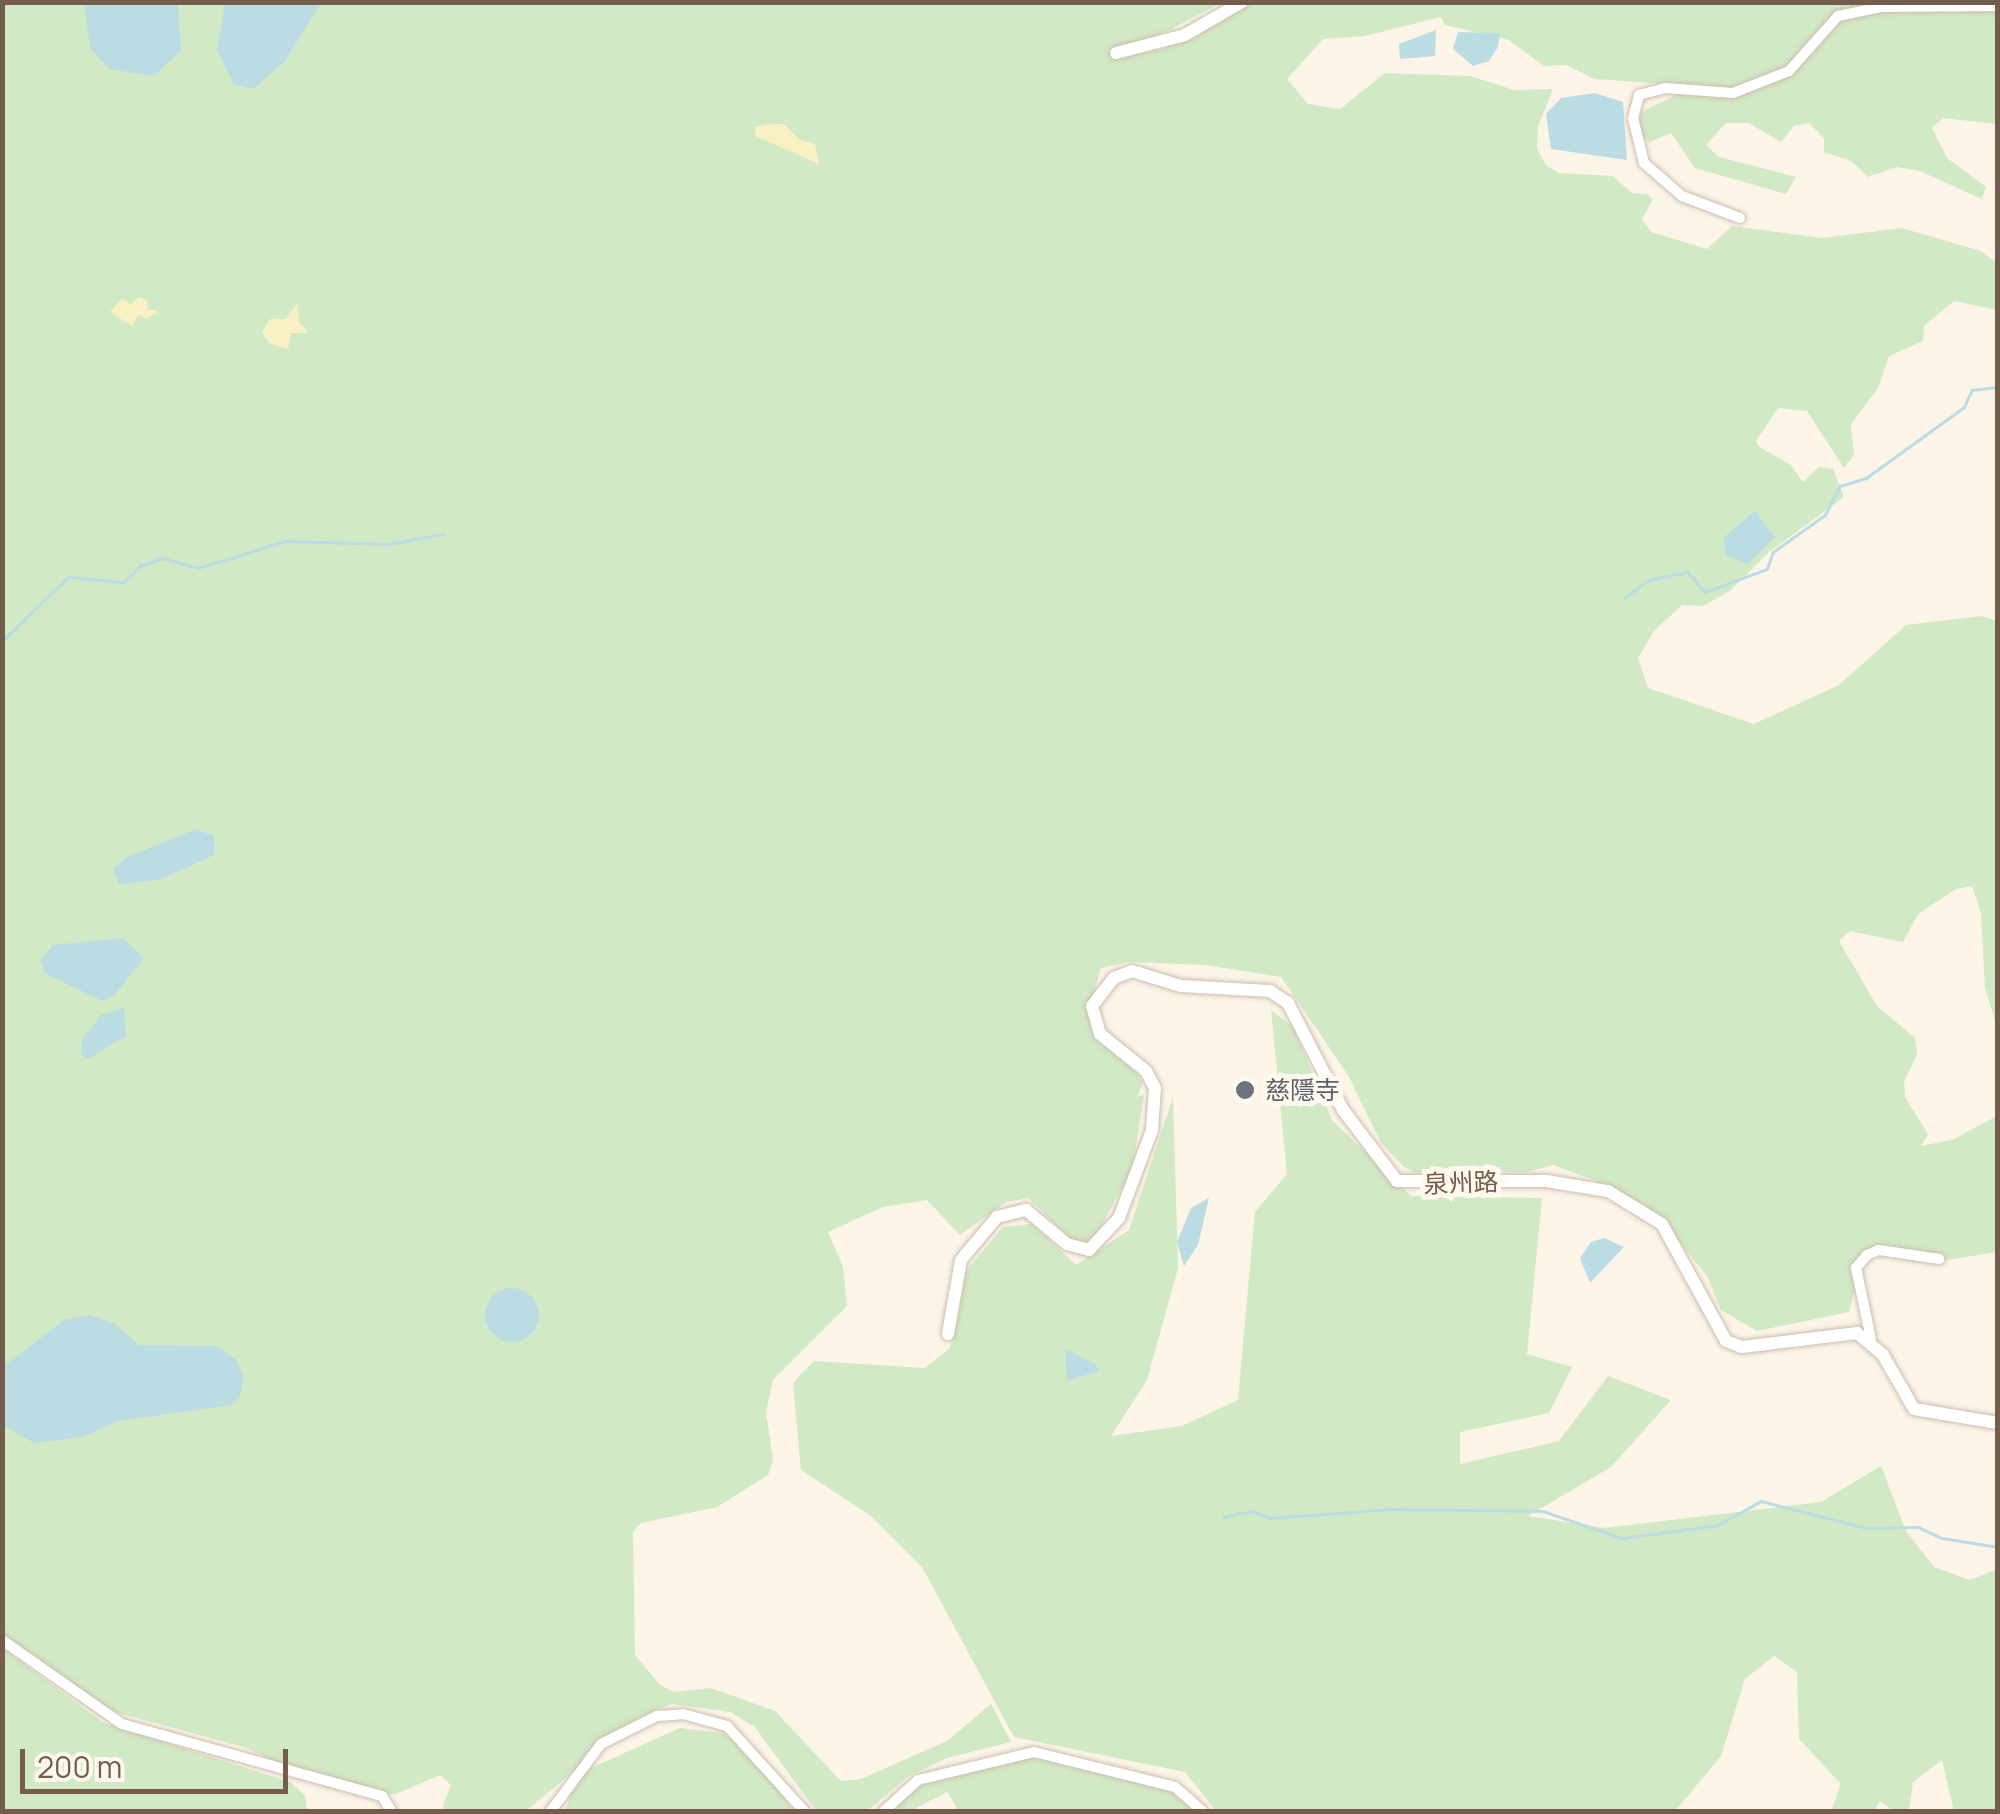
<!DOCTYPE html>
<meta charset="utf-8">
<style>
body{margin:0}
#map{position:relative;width:2000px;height:1814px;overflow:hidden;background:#fbf4e7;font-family:Manrope,"Noto Sans TC",sans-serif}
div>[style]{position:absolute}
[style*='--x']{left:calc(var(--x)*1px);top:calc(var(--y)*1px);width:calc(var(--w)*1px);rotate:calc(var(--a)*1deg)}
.green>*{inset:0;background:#d2e9c5}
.sand>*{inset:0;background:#f9f0c3}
.water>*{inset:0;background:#bcdce4}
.round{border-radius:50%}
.stream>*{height:2.5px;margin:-1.25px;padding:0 1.25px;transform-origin:1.25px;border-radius:1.25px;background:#bcdce4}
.roads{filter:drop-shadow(0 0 2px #cdbdad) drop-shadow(0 0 2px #cdbdad)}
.minor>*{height:10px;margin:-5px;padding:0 5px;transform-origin:5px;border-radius:5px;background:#fff}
.tertiary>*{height:12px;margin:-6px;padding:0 6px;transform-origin:6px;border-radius:6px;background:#fff}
.dots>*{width:28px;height:28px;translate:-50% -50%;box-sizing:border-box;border:5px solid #fef8ed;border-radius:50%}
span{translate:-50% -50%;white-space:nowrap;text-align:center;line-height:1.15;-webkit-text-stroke:10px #fef8ed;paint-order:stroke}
.worship-label{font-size:25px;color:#5b616d}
.left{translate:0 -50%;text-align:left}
.street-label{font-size:25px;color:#745d4c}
.frame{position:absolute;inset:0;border:5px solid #745d4c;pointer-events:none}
.scale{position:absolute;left:20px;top:1749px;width:268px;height:45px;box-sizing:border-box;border:5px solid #745d4c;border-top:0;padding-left:12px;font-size:30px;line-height:35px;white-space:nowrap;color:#745d4c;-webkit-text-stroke:8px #fef8ed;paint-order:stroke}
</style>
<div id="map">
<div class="green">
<div style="clip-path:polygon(3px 3px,1221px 3px,1154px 38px,1159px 51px,1253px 3px,1997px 3px,1997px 124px,1943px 118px,1932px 128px,1947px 158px,1986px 187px,1982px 199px,1920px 171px,1897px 167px,1868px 177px,1851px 161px,1824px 152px,1824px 138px,1809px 123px,1794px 126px,1781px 142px,1749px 123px,1726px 123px,1706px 145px,1719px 157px,1796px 177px,1786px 194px,1695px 168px,1671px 133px,1650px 142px,1638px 134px,1641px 112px,1674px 96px,1669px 84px,1594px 79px,1567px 65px,1544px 66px,1509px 40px,1445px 25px,1441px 17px,1365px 36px,1323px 39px,1287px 79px,1308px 104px,1340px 109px,1385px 73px,1470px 76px,1514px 90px,1553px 89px,1538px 126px,1537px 149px,1546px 165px,1559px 173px,1613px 176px,1632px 193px,1647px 194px,1653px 199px,1642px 219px,1651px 232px,1707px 249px,1732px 226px,1822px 238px,1902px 228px,1981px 251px,1997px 263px,1997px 310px,1954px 301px,1924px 326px,1923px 341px,1889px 356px,1878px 388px,1851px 424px,1854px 455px,1844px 468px,1807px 411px,1778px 408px,1756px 441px,1759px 447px,1790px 464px,1803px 482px,1819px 467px,1833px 469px,1844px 497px,1769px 552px,1730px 591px,1703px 606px,1682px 605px,1654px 631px,1638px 658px,1648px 688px,1754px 724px,1839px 685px,1906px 625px,1982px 616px,1997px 621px,1997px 1027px,1985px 988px,1981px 913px,1972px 886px,1956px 889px,1918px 914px,1903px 942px,1850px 931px,1839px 941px,1877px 1006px,1915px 1038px,1917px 1054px,1904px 1082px,1905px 1097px,1928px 1134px,1921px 1146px,1952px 1140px,1997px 1116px,1997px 1252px,1946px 1260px,1891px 1246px,1863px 1257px,1849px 1312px,1757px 1331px,1721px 1310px,1707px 1276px,1679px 1241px,1597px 1181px,1553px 1165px,1523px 1173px,1462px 1167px,1415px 1173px,1403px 1166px,1381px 1143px,1348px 1075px,1281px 977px,1205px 965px,1130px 962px,1101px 968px,1088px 1013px,1143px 1082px,1138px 1096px,1144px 1095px,1132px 1170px,1090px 1246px,1079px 1247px,1028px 1198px,1006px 1202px,960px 1235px,927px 1200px,883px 1207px,828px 1232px,843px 1267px,847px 1306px,773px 1380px,766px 1412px,773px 1460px,768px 1475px,717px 1507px,641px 1523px,633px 1532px,635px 1655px,660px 1685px,674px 1692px,711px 1688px,775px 1711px,841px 1781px,861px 1779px,947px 1741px,991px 1704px,1011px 1742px,947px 1758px,909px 1776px,867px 1811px,816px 1811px,755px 1727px,730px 1712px,671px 1704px,636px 1719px,526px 1811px,441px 1811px,451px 1785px,440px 1775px,396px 1794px,326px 1788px,247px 1748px,111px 1711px,3px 1634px)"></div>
<div style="clip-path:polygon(1271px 1010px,1293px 1027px,1332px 1120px,1411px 1196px,1542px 1198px,1527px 1354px,1572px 1367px,1549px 1413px,1460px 1432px,1460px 1464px,1559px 1441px,1608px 1376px,1671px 1400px,1611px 1467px,1528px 1516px,1605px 1528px,1821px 1502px,1881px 1466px,1906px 1531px,1934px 1567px,1970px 1580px,1997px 1569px,1997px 1811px,1954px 1811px,1942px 1760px,1913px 1782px,1909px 1811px,1893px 1811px,1880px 1801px,1874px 1811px,1831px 1811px,1841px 1784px,1799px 1739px,1797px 1672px,1774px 1656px,1745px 1679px,1721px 1756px,1675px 1811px,1216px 1811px,1185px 1772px,1014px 1737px,922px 1567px,871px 1516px,801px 1470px,793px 1383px,814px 1361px,925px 1368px,950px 1348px,965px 1272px,1003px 1227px,1032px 1224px,1076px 1265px,1129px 1230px,1173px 1097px,1178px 1268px,1147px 1380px,1111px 1436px,1182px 1426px,1238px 1400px,1255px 1212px,1287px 1174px)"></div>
<div style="clip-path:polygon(2px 1648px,104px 1723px,290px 1782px,305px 1795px,307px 1811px,3px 1811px)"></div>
<div style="clip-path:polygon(680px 1728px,723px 1733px,747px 1750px,794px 1811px,565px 1812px,574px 1782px,591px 1768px)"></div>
<div style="clip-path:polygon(1035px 1748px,1173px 1793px,1194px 1811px,959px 1811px,947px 1792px,910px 1811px,892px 1812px,915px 1786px)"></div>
</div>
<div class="sand">
<div style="clip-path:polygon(769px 124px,784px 124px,800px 140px,815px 144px,819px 164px,756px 136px,755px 127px)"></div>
<div style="clip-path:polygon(138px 297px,147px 300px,147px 310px,160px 310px,147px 319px,139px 315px,132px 326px,110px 312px,122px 298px,131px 305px)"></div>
<div style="clip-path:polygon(297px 303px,299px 323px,309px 333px,291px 333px,288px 349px,270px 344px,262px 332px,270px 319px,286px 319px)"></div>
</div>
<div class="water">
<div style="clip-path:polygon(84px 3px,178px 3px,181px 51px,153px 76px,109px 69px,90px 48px)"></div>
<div style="clip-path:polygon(225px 3px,225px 2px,321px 3px,285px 61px,253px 89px,234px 85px,217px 50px)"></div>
<div style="clip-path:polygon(1436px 30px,1435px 56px,1400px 59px,1399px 44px)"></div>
<div style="clip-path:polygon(1458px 32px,1500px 33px,1498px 47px,1489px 61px,1473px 66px,1453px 49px)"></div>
<div style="clip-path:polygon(1595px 93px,1623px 102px,1627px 160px,1551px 149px,1546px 114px,1561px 98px)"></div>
<div style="clip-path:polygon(1755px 511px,1775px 537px,1748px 564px,1725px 555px,1724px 537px)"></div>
<div style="clip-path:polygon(196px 829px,214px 836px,214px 855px,159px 880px,119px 884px,113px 869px,127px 857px)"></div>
<div style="clip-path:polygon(123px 938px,144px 958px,114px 996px,102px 1001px,45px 973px,40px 961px,53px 945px)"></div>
<div style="clip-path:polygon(124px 1008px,126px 1036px,88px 1059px,81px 1054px,82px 1039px,101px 1015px)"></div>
<div style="clip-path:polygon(1209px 1198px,1198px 1245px,1184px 1266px,1177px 1242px,1191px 1208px)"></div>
<div style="clip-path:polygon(1604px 1238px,1624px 1247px,1590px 1283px,1580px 1258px,1591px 1242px)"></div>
<div class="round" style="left:485px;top:1288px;width:54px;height:54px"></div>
<div style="clip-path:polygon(90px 1315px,114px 1323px,139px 1345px,216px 1346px,236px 1360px,244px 1377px,240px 1397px,232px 1405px,118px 1421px,82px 1437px,34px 1443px,4px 1426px,3px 1367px,64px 1320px)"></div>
<div style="clip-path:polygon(1065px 1349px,1095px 1364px,1099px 1371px,1067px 1381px)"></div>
</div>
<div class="stream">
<div style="--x:1624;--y:598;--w:31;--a:-36"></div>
<div style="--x:1649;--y:580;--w:40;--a:-12"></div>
<div style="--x:1688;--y:572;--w:26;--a:50"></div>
<div style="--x:1705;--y:592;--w:66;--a:-20.4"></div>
<div style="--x:1767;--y:569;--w:18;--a:-71"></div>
<div style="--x:1773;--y:552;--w:64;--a:-35.4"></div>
<div style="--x:1825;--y:515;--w:33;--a:-63"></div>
<div style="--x:1840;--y:486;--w:27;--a:-17"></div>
<div style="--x:1866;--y:478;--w:121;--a:-35.9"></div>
<div style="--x:1964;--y:407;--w:19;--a:-65"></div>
<div style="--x:1972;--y:390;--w:26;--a:-7"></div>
<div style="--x:2;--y:641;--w:92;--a:-44.1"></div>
<div style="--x:68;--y:577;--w:56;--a:5.1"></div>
<div style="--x:124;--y:582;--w:23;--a:-45"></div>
<div style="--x:140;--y:566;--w:24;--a:-19"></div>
<div style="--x:163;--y:558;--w:36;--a:16"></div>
<div style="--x:198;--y:568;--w:92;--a:-17.1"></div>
<div style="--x:286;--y:541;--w:103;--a:1.7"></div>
<div style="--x:389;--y:544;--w:55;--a:-10.5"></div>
<div style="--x:1223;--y:1517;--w:30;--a:-12"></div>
<div style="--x:1252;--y:1511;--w:20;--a:20"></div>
<div style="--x:1271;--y:1518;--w:119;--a:-4.3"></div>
<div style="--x:1390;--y:1509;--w:153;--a:0.7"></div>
<div style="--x:1543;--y:1511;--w:83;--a:18.9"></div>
<div style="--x:1622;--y:1538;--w:97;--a:-7.7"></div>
<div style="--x:1718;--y:1525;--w:49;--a:-29.2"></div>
<div style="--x:1761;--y:1501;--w:108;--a:14.4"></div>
<div style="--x:1866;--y:1528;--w:52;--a:-1.1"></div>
<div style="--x:1918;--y:1527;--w:26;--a:25"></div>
<div style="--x:1942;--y:1538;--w:57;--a:9.1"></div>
</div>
<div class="roads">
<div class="minor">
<div style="--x:1740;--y:218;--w:62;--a:-159.2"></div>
<div style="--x:1682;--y:196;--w:50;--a:-139"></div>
<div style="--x:1644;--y:163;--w:46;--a:-103.7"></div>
<div style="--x:1633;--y:118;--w:24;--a:-75"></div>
<div style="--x:1639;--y:95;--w:27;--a:-15"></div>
<div style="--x:1665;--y:88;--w:68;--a:4.2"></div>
<div style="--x:1733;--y:93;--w:60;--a:-21.4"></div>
<div style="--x:1789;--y:71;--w:74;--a:-48.3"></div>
<div style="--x:1838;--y:16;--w:45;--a:-11.6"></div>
<div style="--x:1882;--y:7;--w:116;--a:-0.5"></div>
<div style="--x:1871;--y:1339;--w:73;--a:-101.9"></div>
<div style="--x:1856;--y:1268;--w:17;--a:-50"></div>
<div style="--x:1867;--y:1255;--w:13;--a:-23"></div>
<div style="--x:1879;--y:1250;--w:61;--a:8.5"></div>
<div style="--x:2;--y:1640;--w:146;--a:35"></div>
<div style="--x:122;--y:1724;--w:270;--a:15.5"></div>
<div style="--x:382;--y:1796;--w:19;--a:58"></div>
<div style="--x:550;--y:1812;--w:85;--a:-53.1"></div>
<div style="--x:601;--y:1744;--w:63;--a:-26.6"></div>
<div style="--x:657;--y:1716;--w:26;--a:-4"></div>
<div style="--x:683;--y:1714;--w:46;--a:15.3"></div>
<div style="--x:727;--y:1726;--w:116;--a:47.8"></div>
<div style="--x:883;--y:1812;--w:47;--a:-42.4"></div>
<div style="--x:918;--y:1780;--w:119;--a:-13.6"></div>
<div style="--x:1034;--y:1752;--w:145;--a:13.9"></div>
<div style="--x:1175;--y:1787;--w:38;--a:41"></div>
</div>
<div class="tertiary">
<div style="--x:1116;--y:53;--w:71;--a:-14.6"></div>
<div style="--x:1185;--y:35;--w:66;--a:-30.1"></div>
<div style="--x:948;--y:1334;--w:75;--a:-80"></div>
<div style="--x:961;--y:1260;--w:56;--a:-50.1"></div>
<div style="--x:997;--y:1217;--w:30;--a:-14"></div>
<div style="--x:1026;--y:1210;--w:53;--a:39.7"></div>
<div style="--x:1067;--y:1244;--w:23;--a:15"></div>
<div style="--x:1089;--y:1250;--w:44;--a:-46.8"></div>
<div style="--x:1119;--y:1218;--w:94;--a:-69.4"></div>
<div style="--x:1152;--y:1130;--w:42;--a:-85.9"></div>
<div style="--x:1155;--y:1088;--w:19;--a:-118"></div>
<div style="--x:1146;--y:1071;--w:59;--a:-141.2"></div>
<div style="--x:1100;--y:1034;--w:29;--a:-106"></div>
<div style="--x:1092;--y:1006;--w:36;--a:-52"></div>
<div style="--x:1114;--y:978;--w:19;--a:-21"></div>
<div style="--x:1132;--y:971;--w:51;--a:17"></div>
<div style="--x:1181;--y:986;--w:89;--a:3.2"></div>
<div style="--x:1270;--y:991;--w:22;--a:34"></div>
<div style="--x:1288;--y:1003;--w:120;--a:62.8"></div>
<div style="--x:1343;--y:1110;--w:89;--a:52.7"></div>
<div style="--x:1397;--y:1181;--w:149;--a:0"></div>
<div style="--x:1546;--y:1181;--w:63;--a:9.2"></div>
<div style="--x:1608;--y:1191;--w:63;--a:31.4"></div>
<div style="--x:1662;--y:1224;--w:133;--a:61.3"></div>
<div style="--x:1726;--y:1341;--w:17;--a:21"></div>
<div style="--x:1742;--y:1347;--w:116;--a:-6.9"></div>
<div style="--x:1857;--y:1333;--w:34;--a:40"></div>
<div style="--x:1883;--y:1355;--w:62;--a:60.1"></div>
<div style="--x:1914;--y:1409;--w:85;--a:9.5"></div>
</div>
</div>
<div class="dots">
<div style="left:1245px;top:1090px;background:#6b7280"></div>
</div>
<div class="worship-label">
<span class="left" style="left:1265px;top:1090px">慈隱寺</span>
</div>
<div class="street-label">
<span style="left:1461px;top:1183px;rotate:-2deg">泉州路</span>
</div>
<div class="frame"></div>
<div class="scale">200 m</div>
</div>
